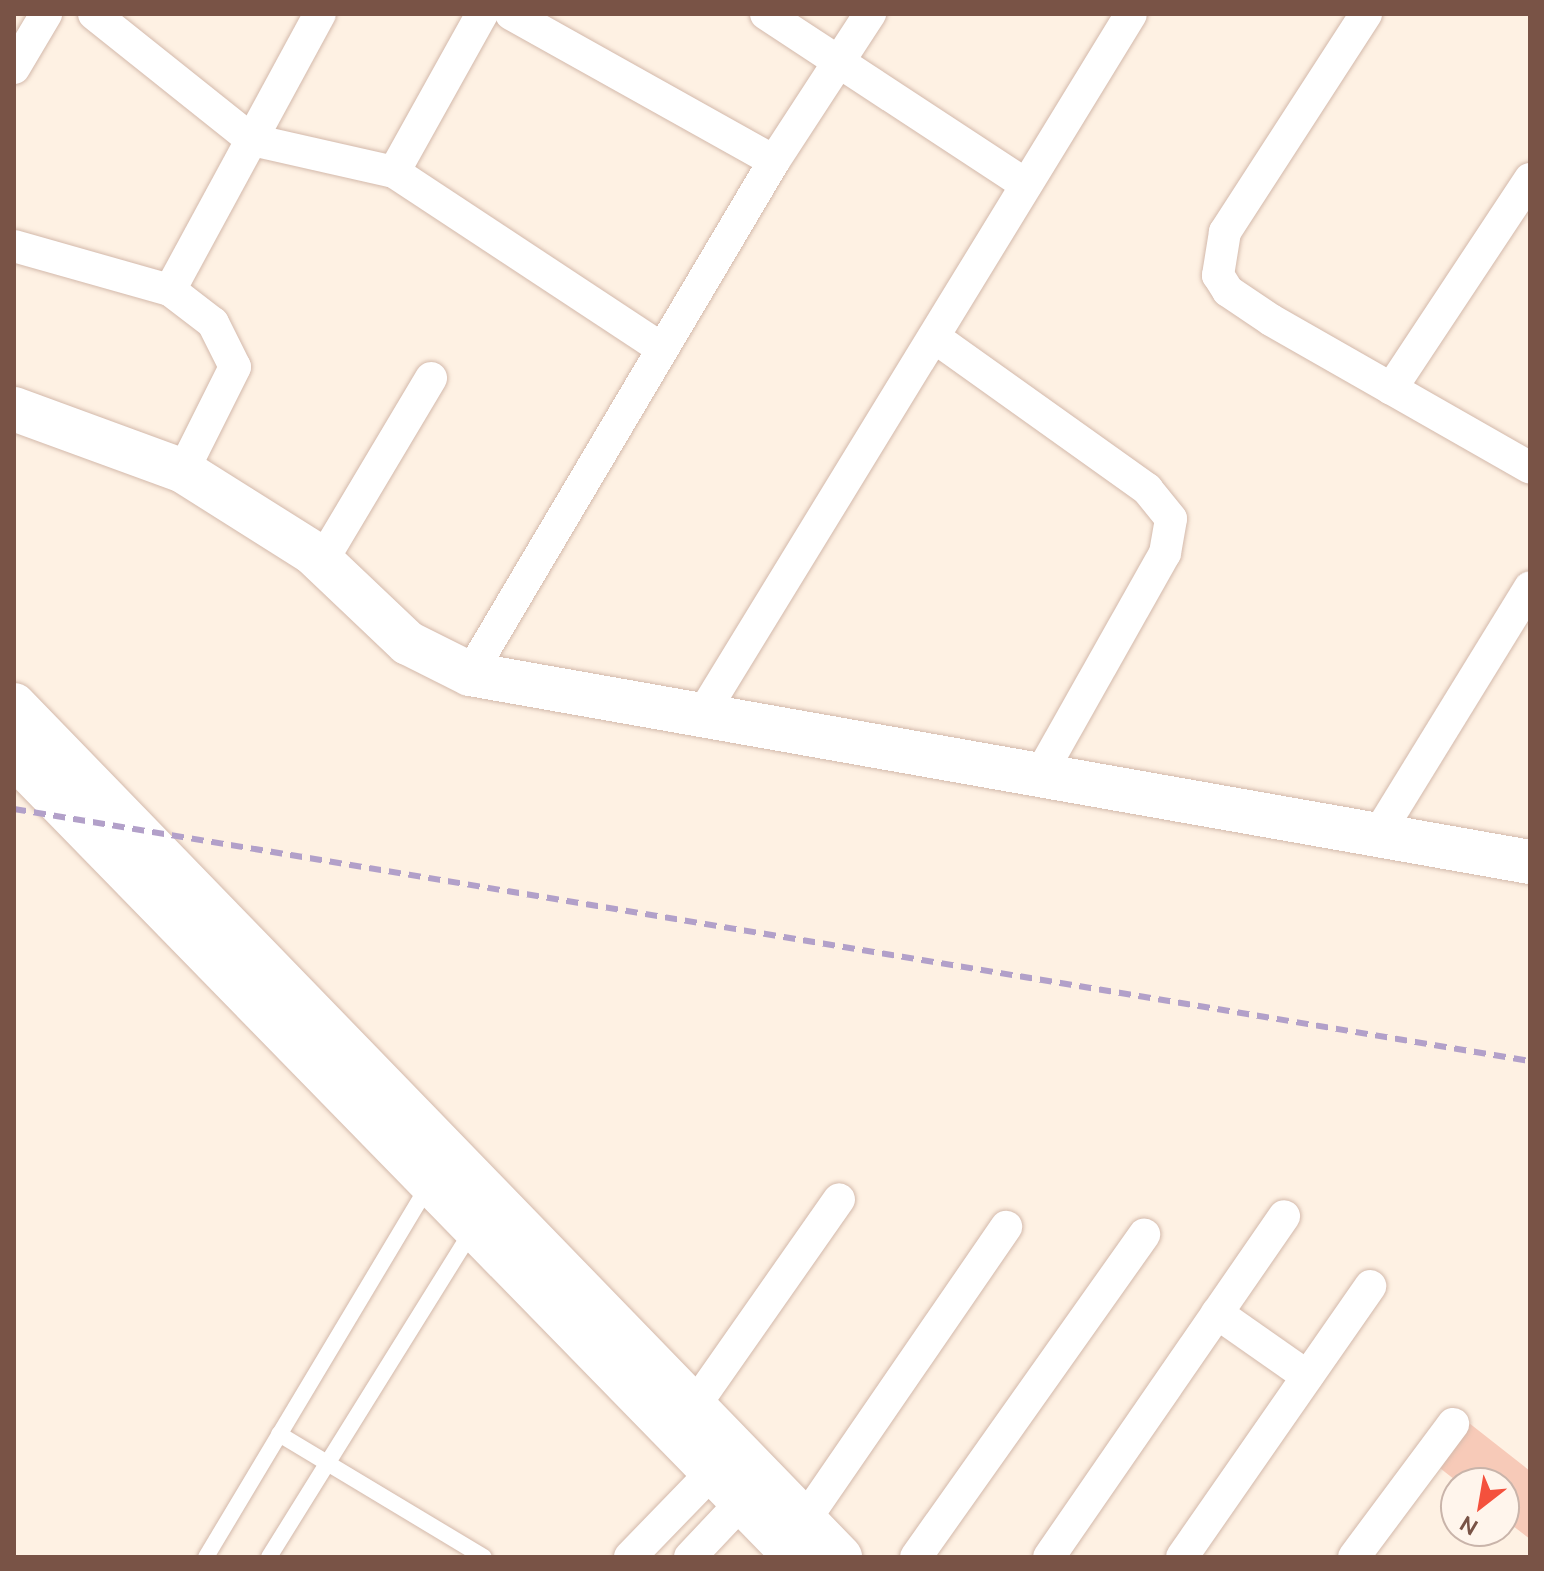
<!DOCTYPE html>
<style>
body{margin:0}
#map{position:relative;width:1544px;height:1571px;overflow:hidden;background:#fef1e3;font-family:Ubuntu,sans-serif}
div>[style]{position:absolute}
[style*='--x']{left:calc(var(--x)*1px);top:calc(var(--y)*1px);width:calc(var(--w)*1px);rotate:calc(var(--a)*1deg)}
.building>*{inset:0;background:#f7cab8}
.roads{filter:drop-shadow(0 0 2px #d3b9ab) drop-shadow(0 0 2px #d3b9ab)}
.lane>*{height:16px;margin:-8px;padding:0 8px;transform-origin:8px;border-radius:8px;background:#fff}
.street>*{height:32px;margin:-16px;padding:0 16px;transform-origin:16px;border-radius:16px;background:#fff}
.secondary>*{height:44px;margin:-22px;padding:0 22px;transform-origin:22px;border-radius:22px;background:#fff}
.rail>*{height:6px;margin-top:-3px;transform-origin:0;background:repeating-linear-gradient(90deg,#b2a0c9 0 12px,transparent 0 20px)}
span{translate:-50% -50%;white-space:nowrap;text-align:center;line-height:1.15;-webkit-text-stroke:6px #fff5ec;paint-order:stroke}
.frame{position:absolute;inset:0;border:16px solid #795346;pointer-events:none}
.north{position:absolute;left:1440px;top:1467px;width:80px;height:80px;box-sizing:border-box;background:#fff5ec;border:2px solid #c9b4aa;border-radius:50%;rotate:211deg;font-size:22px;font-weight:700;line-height:32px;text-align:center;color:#795346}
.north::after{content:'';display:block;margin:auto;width:28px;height:36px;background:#f4513d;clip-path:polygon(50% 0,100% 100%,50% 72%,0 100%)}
</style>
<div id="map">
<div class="building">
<div style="clip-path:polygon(1469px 1423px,1530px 1471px,1530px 1539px,1504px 1519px,1504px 1483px,1459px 1483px,1436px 1465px)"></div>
</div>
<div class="roads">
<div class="lane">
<div style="--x:279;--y:1434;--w:239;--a:31"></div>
<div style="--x:206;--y:1557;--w:435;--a:-59.1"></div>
<div style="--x:269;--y:1557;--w:386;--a:-58.1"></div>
</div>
<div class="street">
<div style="--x:94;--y:14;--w:202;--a:38.6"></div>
<div style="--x:252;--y:140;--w:146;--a:12.7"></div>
<div style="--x:394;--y:172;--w:321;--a:33.4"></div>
<div style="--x:511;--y:14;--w:301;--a:29.2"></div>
<div style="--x:766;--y:14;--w:311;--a:33.3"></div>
<div style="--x:1366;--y:14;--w:260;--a:122.9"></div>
<div style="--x:1225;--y:232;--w:44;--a:99.2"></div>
<div style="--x:1218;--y:275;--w:19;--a:58"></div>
<div style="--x:1228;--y:291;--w:52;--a:34"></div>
<div style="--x:1271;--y:320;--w:298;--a:29.7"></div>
<div style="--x:14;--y:68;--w:63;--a:-59.3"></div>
<div style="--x:394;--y:172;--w:181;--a:-60.9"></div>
<div style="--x:14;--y:246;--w:162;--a:15.8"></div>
<div style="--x:170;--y:290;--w:54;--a:37.5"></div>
<div style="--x:213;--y:323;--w:49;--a:63.4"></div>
<div style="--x:235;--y:367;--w:116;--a:116.6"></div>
<div style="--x:170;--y:290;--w:314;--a:-61.5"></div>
<div style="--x:934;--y:337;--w:262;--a:35.5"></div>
<div style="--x:1147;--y:489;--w:38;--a:51"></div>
<div style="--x:1171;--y:519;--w:35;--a:100"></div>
<div style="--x:1165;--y:553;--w:255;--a:119.4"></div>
<div style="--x:1391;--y:389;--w:252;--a:-56.5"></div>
<div style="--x:322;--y:561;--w:213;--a:-59.2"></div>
<div style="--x:470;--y:674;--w:596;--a:-59.35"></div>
<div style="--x:774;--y:161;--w:176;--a:-56.9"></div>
<div style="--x:700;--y:718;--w:825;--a:-58.52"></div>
<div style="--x:1377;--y:836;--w:292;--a:-58.4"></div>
<div style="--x:1217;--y:1313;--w:110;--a:35"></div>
<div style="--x:695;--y:1405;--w:251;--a:-55"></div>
<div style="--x:804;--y:1521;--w:357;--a:-55.5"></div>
<div style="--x:630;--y:1557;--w:141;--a:-45.9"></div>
<div style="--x:690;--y:1557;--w:98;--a:-46.7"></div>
<div style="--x:916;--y:1557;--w:395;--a:-54.7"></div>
<div style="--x:1049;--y:1557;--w:414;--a:-55.4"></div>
<div style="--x:1182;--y:1557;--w:330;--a:-55.2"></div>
<div style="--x:1354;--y:1557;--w:166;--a:-53.3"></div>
</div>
<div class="secondary">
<div style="--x:14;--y:409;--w:180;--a:20.1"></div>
<div style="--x:183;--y:471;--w:154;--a:32.2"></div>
<div style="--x:313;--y:553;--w:131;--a:43.5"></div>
<div style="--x:408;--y:643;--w:69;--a:26.6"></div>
<div style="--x:470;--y:674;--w:1077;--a:10.06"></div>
<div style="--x:14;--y:705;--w:1187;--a:45.89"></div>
<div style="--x:14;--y:756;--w:1119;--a:45.69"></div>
</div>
</div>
<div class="rail">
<div style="--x:14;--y:809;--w:1537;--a:9.44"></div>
</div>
<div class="frame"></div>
<div class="north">N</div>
</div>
